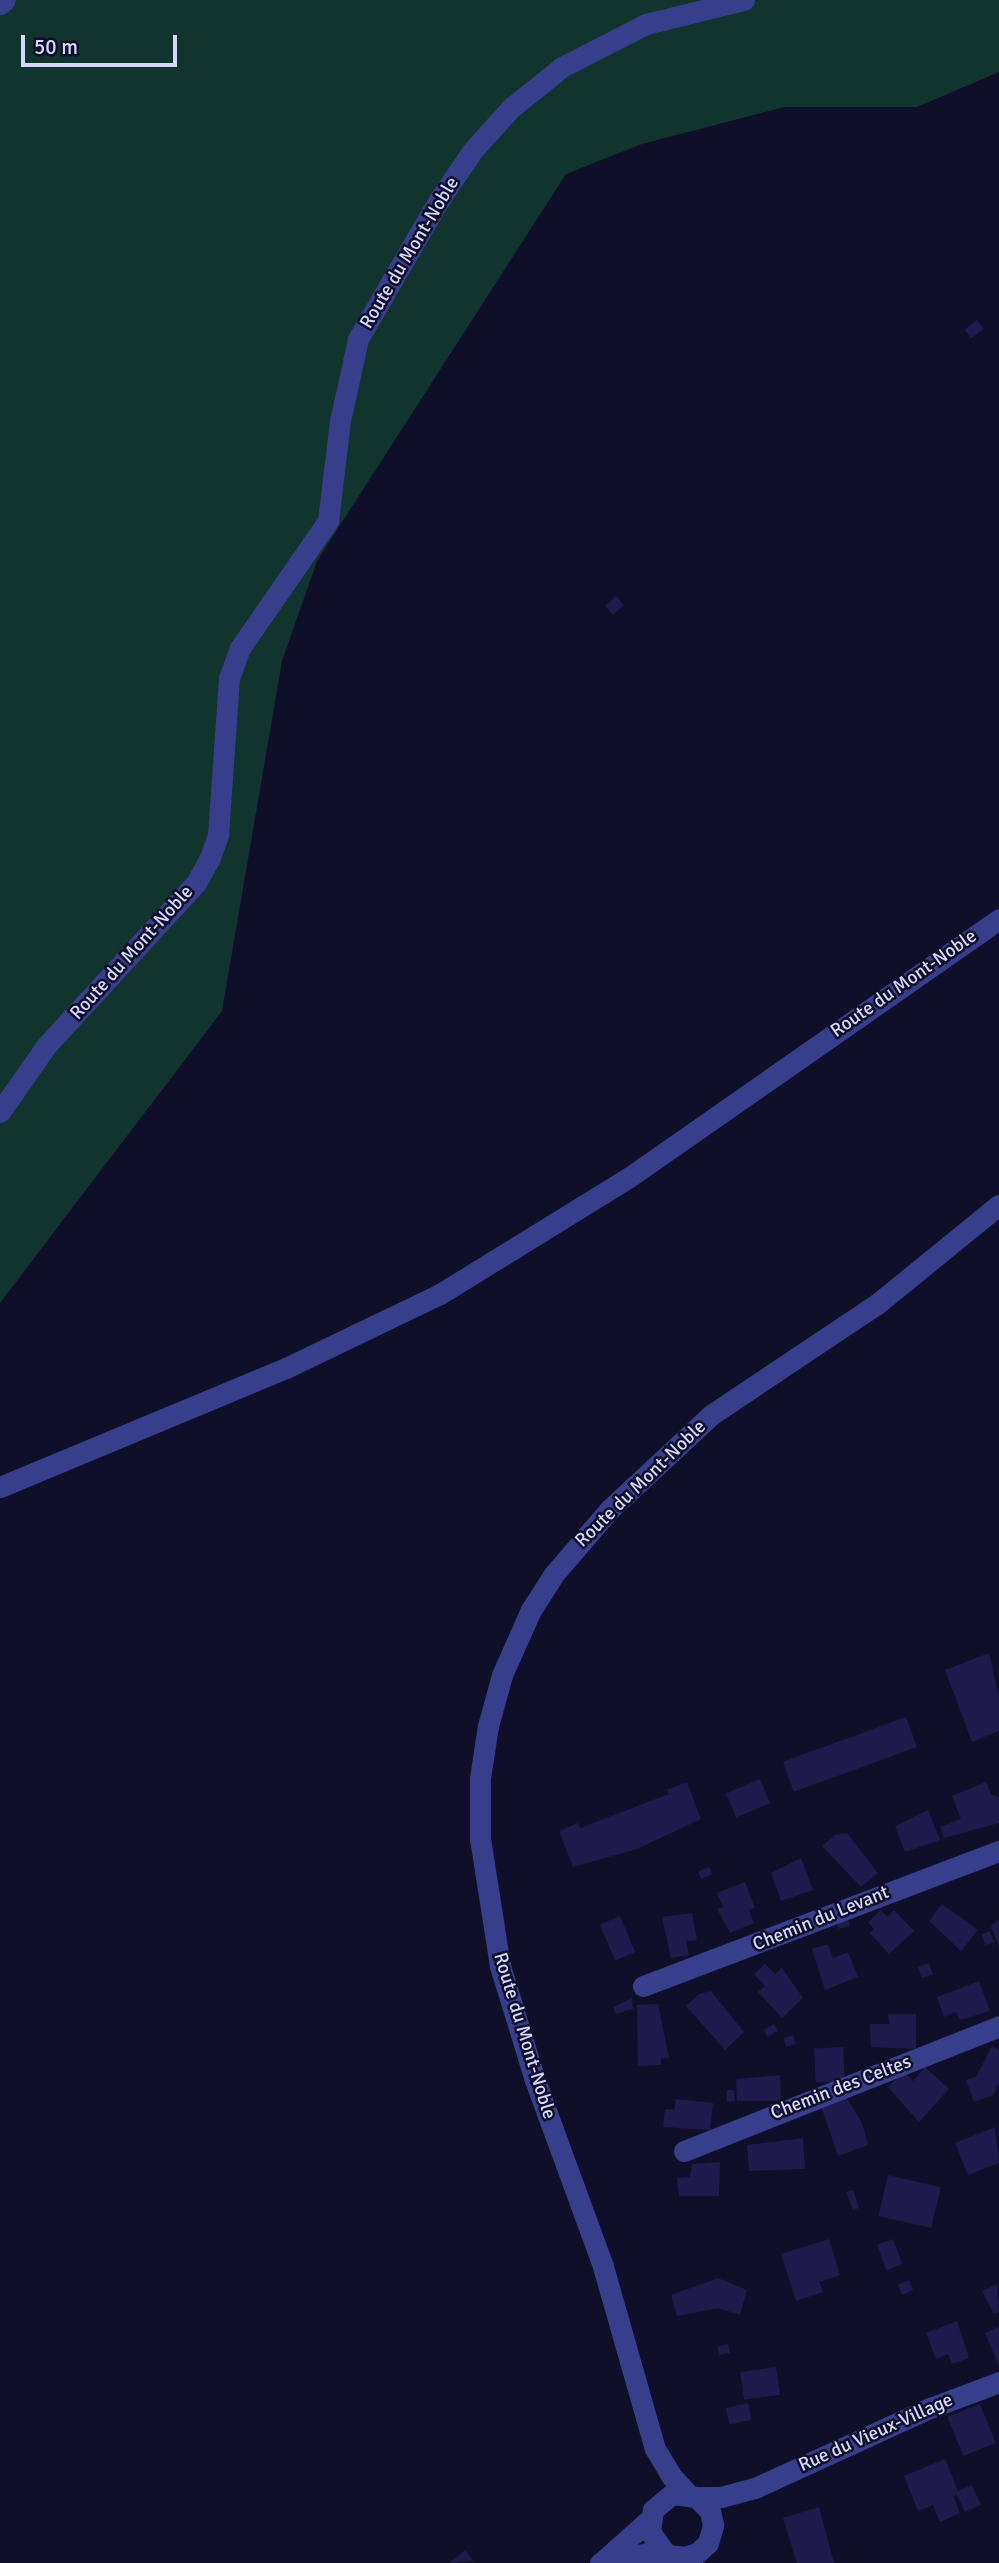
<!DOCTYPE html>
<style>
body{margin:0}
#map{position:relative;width:999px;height:2563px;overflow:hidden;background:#100f29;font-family:Signika,sans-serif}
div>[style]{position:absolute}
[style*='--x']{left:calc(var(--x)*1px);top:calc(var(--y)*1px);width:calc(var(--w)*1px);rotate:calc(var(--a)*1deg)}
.green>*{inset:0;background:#11342e}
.building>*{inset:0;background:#1e1a4b;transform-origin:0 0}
.minor>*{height:21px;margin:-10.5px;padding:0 10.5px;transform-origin:10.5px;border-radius:10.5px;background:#373e8b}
span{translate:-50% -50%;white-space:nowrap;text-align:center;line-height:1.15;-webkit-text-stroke:5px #100f29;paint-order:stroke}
.street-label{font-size:19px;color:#d7d7ff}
.scale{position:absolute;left:21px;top:35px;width:156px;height:32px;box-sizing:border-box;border:4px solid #d7d7ff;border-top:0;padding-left:9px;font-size:21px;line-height:24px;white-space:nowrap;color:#d7d7ff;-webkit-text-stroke:5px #100f29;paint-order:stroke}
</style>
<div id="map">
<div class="green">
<div style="clip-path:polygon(0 0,999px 0,999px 72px,917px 107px,784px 107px,642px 144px,566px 174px,317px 561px,282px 661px,222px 1011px,0 1303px)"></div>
</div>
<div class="building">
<div style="left:977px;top:320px;width:11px;height:16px;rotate:52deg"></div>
<div style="left:616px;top:596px;width:12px;height:15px;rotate:48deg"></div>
<div style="clip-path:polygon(989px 1653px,999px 1697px,999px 1731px,972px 1742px,945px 1670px)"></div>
<div style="left:906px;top:1717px;width:32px;height:131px;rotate:70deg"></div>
<div style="left:760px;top:1779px;width:26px;height:37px;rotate:67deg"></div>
<div style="clip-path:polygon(687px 1782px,701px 1819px,637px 1849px,573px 1867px,559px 1831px,578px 1823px,580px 1828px,669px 1794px,667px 1790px)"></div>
<div style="clip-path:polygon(986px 1782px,991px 1794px,999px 1798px,999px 1823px,944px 1838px,940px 1827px,961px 1819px,952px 1796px)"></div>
<div style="clip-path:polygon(928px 1810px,940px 1840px,905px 1852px,895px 1826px)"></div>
<div style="clip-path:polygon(847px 1833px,878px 1873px,861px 1887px,822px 1846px,835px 1835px)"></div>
<div style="clip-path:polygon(801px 1858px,813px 1890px,781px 1901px,771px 1873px)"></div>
<div style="left:709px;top:1867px;width:8px;height:12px;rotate:67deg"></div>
<div style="clip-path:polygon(745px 1882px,755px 1908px,749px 1910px,754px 1923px,730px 1933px,717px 1909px,723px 1907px,717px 1893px)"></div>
<div style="clip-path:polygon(942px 1904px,978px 1930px,961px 1951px,929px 1921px)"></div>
<div style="clip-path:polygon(881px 1910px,887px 1917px,894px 1910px,914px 1931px,889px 1954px,870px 1933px,874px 1929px,868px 1922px)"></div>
<div style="clip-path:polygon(692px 1913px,697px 1940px,686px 1941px,689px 1955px,671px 1958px,662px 1917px)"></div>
<div style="left:620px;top:1916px;width:39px;height:22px;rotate:67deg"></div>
<div style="left:848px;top:1919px;width:7px;height:12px;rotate:74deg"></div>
<div style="clip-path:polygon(999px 1919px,999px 1947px,991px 1926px)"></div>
<div style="left:990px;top:1931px;width:12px;height:9px;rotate:70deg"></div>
<div style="clip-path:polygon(828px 1944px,833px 1958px,848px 1952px,858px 1977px,825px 1990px,812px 1949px)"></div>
<div style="left:929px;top:1963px;width:12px;height:12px;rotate:70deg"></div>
<div style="clip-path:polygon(765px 1964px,775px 1974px,782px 1968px,803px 1998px,782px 2018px,758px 1992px,765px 1986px,754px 1974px)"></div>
<div style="clip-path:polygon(979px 1981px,990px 2011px,960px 2020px,956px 2012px,944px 2017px,937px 1997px)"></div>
<div style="clip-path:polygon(711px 1991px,744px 2032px,725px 2050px,686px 2006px,699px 1994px)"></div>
<div style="clip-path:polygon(632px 1998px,633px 2009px,616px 2014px,613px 2007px)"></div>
<div style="clip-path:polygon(658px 2004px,669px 2058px,661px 2059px,661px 2065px,638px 2066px,637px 2005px)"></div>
<div style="clip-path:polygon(888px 2014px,916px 2014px,916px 2049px,871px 2047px,870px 2024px,889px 2024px)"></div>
<div style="left:774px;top:2024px;width:8px;height:12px;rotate:60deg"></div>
<div style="left:793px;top:2035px;width:9px;height:10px;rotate:72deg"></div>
<div style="clip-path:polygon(992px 2046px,999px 2050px,999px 2084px,993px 2095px,974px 2102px,966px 2080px,976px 2077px)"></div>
<div style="left:843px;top:2047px;width:34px;height:29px;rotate:87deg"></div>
<div style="clip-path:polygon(925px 2067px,949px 2089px,919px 2122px,888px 2087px,903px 2071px,913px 2081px)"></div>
<div style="clip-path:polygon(780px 2075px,781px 2101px,737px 2101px,736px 2079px)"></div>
<div style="clip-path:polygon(727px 2090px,734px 2090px,735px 2101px,727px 2102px)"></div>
<div style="clip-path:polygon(846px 2097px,862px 2123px,868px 2145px,838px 2156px,821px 2106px)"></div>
<div style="clip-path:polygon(676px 2099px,713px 2103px,710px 2130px,663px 2127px,665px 2109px,674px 2110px)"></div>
<div style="clip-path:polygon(995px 2127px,999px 2163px,968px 2175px,955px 2143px)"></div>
<div style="clip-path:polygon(803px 2138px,805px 2169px,749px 2171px,747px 2145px)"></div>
<div style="clip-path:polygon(720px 2162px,719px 2196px,679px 2196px,677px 2178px,690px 2177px,692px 2164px)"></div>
<div style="left:888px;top:2175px;width:54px;height:42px;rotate:13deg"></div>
<div style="clip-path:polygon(853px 2190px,859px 2208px,853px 2210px,846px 2192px)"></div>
<div style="clip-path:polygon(829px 2239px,840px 2275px,819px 2282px,823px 2292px,796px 2301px,781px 2254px)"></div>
<div style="left:893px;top:2239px;width:27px;height:17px;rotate:70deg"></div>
<div style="clip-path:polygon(718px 2278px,747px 2290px,740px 2315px,718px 2308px,677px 2316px,671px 2295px)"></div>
<div style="left:909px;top:2280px;width:11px;height:12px;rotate:68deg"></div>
<div style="clip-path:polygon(997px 2284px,999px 2312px,994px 2314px,982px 2291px)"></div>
<div style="clip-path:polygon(957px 2321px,969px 2358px,952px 2364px,948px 2354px,936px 2359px,926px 2333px)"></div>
<div style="clip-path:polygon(999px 2327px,999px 2366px,985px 2333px)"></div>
<div style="left:728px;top:2344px;width:9px;height:11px;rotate:77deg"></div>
<div style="left:776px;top:2367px;width:28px;height:36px;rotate:82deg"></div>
<div style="left:748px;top:2403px;width:17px;height:23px;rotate:77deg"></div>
<div style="left:980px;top:2404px;width:42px;height:35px;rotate:68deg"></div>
<div style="clip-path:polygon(945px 2459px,958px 2491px,972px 2485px,981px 2505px,965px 2512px,957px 2495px,953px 2496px,960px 2513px,940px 2522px,933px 2505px,918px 2511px,904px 2476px)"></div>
<div style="clip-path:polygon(819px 2507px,834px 2563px,797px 2563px,783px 2518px)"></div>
<div style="clip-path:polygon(465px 2550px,474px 2561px,449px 2563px)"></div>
</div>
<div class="minor">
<div style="--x:0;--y:4;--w:6;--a:-39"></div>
<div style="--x:0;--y:1112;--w:80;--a:-55.1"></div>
<div style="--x:46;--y:1046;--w:222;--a:-47.4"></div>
<div style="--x:196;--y:883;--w:26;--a:-61"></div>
<div style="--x:209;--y:860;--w:27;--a:-70"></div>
<div style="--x:218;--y:835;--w:157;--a:-86"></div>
<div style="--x:229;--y:678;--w:32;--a:-70"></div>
<div style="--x:240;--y:648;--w:155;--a:-55.3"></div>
<div style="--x:328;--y:521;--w:101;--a:-83.2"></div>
<div style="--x:340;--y:421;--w:84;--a:-77.6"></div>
<div style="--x:358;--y:339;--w:161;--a:-59.8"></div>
<div style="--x:439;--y:200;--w:60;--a:-55.8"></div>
<div style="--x:473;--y:150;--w:57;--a:-47.9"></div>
<div style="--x:511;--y:108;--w:65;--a:-38.8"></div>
<div style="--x:562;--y:67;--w:94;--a:-27.1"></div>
<div style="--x:646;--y:24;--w:101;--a:-13.8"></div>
<div style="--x:0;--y:1487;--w:310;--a:-22.6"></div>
<div style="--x:286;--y:1368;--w:171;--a:-25.7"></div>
<div style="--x:440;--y:1294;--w:221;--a:-31.7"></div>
<div style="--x:628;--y:1178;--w:452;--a:-34.9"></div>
<div style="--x:643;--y:1986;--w:381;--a:-20.8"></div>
<div style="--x:684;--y:2151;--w:339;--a:-21.6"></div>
<div style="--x:688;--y:2494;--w:23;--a:-133"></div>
<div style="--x:672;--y:2477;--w:33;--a:-121"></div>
<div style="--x:655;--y:2449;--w:190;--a:-105.9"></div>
<div style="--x:603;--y:2266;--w:201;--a:-110.1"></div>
<div style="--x:534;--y:2077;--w:116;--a:-107"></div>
<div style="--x:500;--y:1966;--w:129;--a:-98.9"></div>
<div style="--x:480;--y:1839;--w:61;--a:-90"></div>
<div style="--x:480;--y:1778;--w:53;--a:-81.3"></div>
<div style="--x:488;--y:1726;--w:53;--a:-74.6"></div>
<div style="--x:502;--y:1675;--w:71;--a:-66"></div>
<div style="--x:531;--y:1610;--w:43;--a:-57.4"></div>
<div style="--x:554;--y:1574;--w:86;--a:-49.3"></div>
<div style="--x:610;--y:1509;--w:138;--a:-42.9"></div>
<div style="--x:711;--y:1415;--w:200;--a:-33.8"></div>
<div style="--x:877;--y:1304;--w:157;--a:-39.1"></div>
<div style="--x:696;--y:2497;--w:25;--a:0"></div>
<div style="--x:721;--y:2497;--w:35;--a:-15"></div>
<div style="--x:755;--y:2488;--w:192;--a:-24.6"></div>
<div style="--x:930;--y:2408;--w:74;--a:-20.6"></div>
<div style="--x:603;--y:2561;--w:63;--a:-41.8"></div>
<div style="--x:600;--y:2563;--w:49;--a:-11.8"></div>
<div style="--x:648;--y:2553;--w:36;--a:6"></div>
<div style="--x:684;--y:2557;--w:14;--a:-17"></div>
<div style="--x:697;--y:2553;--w:15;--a:-42"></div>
<div style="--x:708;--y:2543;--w:19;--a:-74"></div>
<div style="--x:713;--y:2525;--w:14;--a:-102"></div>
<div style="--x:710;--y:2511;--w:20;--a:-135"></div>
<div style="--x:696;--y:2497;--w:24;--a:-173"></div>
<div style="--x:672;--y:2494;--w:25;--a:140"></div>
<div style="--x:653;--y:2510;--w:22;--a:98"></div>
<div style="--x:650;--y:2532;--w:26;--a:54"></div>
</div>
<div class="street-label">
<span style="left:410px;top:253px;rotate:-59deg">Route du Mont-Noble</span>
<span style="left:132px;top:953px;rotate:-48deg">Route du Mont-Noble</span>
<span style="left:904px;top:984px;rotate:-35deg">Route du Mont-Noble</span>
<span style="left:641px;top:1484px;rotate:-44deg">Route du Mont-Noble</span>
<span style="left:821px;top:1919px;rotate:-22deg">Chemin du Levant</span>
<span style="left:524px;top:2036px;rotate:73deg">Route du Mont-Noble</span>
<span style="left:841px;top:2088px;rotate:-21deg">Chemin des Celtes</span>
<span style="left:876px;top:2433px;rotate:-24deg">Rue du Vieux-Village</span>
</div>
<div class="scale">50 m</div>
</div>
